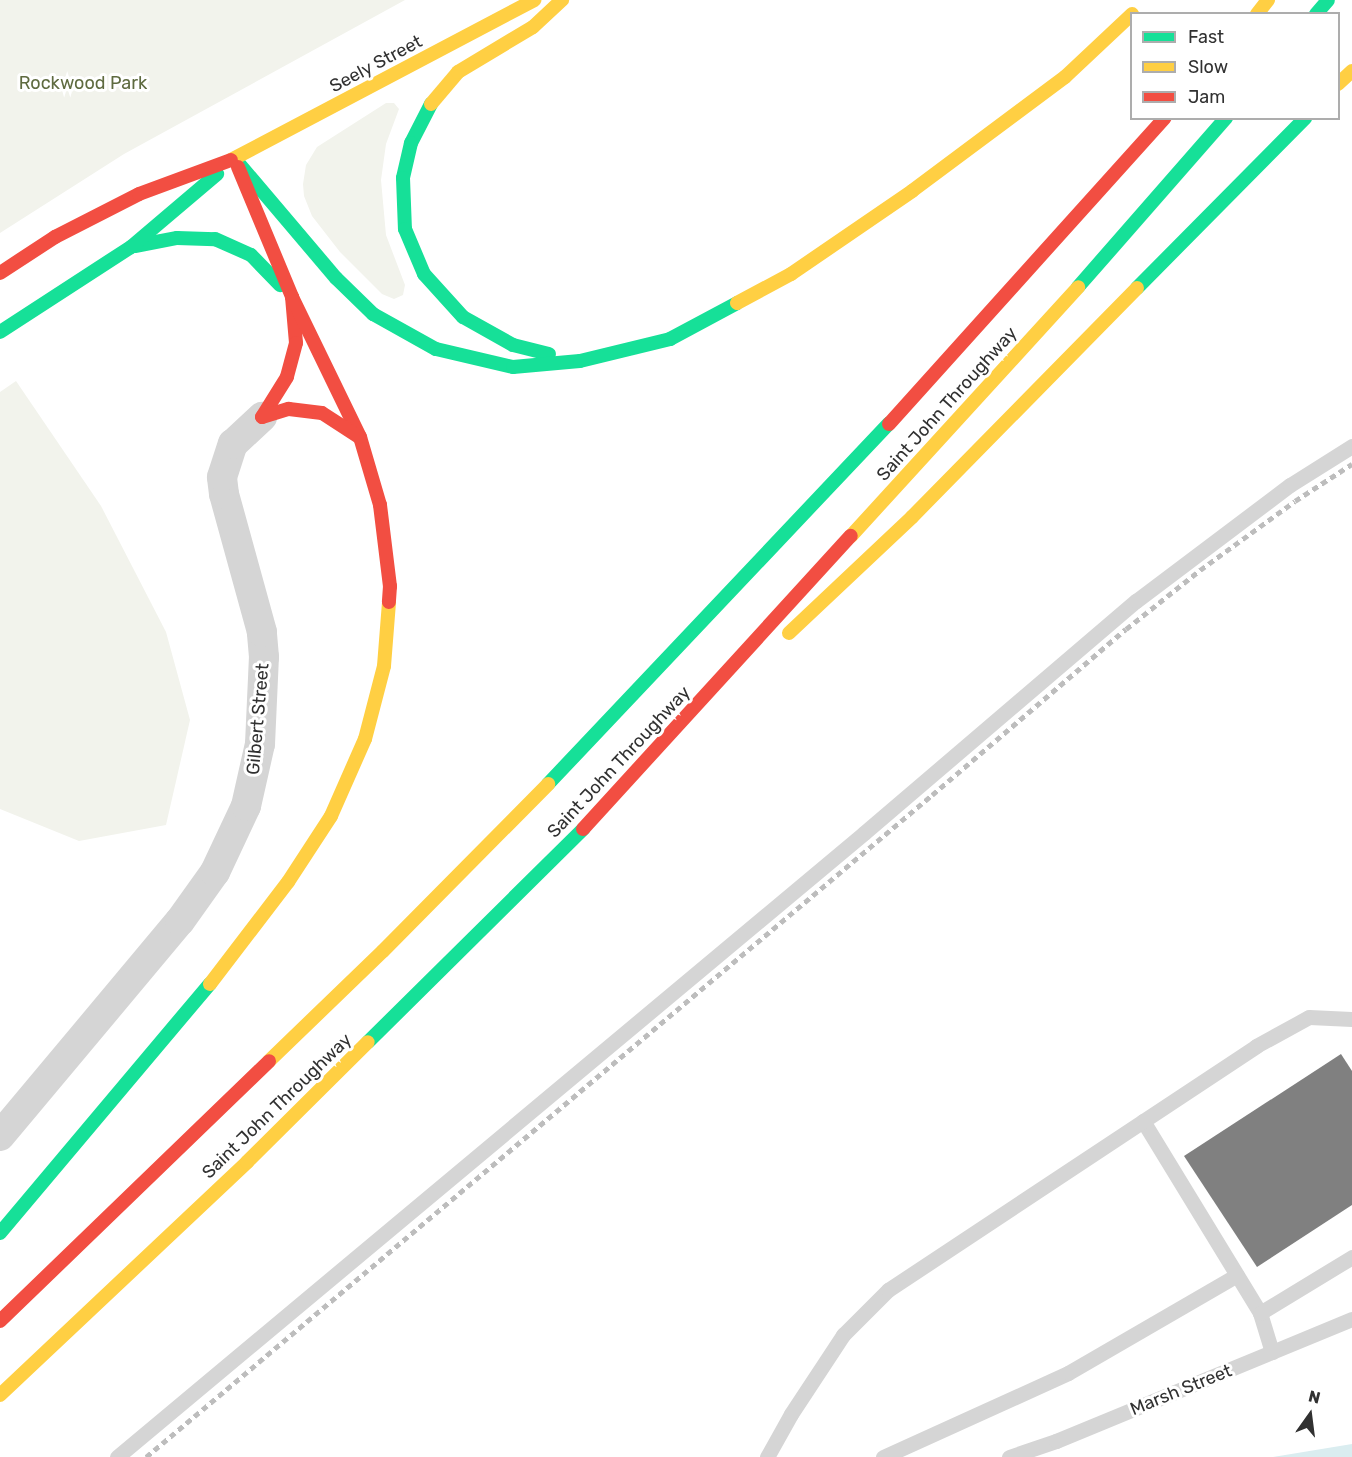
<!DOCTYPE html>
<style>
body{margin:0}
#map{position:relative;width:1352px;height:1457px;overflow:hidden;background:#fff;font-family:Rubik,sans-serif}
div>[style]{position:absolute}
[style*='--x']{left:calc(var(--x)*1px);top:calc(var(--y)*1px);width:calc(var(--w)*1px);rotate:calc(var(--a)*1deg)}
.green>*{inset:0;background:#f2f3ec}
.water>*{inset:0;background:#daedf0}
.building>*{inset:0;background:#808080}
.lane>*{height:15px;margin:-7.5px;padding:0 7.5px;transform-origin:7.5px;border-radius:7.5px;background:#d5d5d5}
.street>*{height:30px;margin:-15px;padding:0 15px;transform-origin:15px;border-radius:15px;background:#d5d5d5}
.fast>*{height:14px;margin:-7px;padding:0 7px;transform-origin:7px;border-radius:7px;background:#16e098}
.slow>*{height:14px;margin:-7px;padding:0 7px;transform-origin:7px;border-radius:7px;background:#ffcf43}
.jam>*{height:14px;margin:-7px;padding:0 7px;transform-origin:7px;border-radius:7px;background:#f24e42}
.rail>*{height:4.5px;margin-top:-2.25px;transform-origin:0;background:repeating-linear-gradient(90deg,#bdbdbd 0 6px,transparent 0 10.5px)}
span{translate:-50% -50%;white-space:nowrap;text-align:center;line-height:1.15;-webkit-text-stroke:6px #fff;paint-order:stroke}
.street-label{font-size:18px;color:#313131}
.park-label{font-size:18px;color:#5f6b40}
.legend{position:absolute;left:1130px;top:12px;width:210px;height:108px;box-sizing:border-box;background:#fff;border:2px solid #adadad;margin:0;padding:8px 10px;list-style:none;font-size:18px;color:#313131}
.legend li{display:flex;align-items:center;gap:12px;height:30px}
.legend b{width:30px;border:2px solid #adadad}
.north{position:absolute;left:1280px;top:1385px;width:60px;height:60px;-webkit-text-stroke:4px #fff;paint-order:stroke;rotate:14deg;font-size:16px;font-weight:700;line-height:24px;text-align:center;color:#313131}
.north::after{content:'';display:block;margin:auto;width:21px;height:27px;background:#313131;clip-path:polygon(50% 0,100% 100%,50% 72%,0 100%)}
</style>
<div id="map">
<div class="green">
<div style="clip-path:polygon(0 0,405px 0,124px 154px,0 233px)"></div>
<div style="clip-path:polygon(386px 103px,394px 103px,399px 109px,386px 144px,381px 180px,386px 235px,405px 285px,403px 295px,394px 299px,382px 294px,340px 252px,312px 216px,304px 196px,303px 184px,306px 165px,317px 147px)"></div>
<div style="clip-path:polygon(16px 381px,101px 506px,166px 632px,190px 720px,166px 825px,79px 841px,0 809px,0 392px)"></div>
</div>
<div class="water">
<div style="clip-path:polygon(1352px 1444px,1352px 1457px,1273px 1457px)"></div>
</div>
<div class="building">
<div style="clip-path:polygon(1341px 1054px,1352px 1071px,1352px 1205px,1257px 1267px,1184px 1156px)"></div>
</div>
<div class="lane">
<div style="--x:1143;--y:1121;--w:225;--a:58.6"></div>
<div style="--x:1260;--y:1313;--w:41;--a:72.9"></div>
<div style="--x:1260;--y:1313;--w:108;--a:-31.3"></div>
<div style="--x:117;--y:1457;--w:973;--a:-39.87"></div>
<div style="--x:864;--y:833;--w:358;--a:-40.5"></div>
<div style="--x:1136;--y:601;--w:193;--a:-37"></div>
<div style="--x:1290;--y:485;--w:73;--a:-32.2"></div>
<div style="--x:767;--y:1457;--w:49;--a:-60.8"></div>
<div style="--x:791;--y:1414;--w:95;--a:-56.6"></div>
<div style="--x:843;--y:1335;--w:64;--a:-45"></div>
<div style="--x:888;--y:1290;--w:442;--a:-33.5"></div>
<div style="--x:1256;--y:1046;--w:60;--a:-28.7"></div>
<div style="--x:1309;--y:1017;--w:43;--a:2.7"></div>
<div style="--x:883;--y:1457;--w:203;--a:-24.4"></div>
<div style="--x:1068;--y:1373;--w:195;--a:-30.1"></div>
<div style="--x:1009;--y:1457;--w:50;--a:-18.8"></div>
<div style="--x:1056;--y:1441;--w:320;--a:-22.4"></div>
</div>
<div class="street">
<div style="--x:0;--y:1136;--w:280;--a:-50.1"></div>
<div style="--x:180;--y:921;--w:60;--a:-54.5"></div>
<div style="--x:215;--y:872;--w:73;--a:-64.8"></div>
<div style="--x:246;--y:806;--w:64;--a:-77.3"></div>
<div style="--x:260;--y:744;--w:87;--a:-87.4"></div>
<div style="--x:264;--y:657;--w:25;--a:-95"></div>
<div style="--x:262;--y:632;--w:143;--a:-105.4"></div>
<div style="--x:224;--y:494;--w:17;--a:-97"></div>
<div style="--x:222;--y:477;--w:35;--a:-72"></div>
<div style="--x:233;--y:444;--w:40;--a:-43"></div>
</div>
<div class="fast">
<div style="--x:1316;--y:14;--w:18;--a:-49"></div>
<div style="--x:431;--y:104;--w:44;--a:117.1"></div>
<div style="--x:411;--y:143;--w:36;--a:103"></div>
<div style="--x:403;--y:178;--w:51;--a:87.8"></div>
<div style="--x:405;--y:229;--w:49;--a:67.1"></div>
<div style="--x:424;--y:274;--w:58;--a:47.8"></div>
<div style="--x:463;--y:317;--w:57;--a:29.2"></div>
<div style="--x:513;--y:345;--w:37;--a:14"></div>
<div style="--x:235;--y:159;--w:156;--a:49.7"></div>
<div style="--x:336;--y:278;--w:52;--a:44.2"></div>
<div style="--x:373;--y:314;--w:72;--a:29.1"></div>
<div style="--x:436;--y:349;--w:79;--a:13.2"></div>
<div style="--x:513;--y:367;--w:67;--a:-5.1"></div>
<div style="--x:580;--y:361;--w:93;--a:-13.7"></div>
<div style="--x:670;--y:339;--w:76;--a:-28.2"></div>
<div style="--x:135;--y:246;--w:43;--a:-10.8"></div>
<div style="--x:177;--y:238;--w:38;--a:2"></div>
<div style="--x:215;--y:239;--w:39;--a:24"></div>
<div style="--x:251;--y:255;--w:42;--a:46"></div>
<div style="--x:1078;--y:287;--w:225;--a:-48.8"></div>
<div style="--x:1137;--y:288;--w:239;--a:-45.3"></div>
<div style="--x:0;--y:332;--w:156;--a:-33"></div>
<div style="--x:131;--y:247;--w:113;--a:-40.3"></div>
<div style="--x:548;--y:784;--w:496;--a:-46.6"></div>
<div style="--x:368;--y:1042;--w:303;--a:-44.7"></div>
<div style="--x:0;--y:1233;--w:326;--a:-49.9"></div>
</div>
<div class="slow">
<div style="--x:1257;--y:14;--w:18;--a:-52"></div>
<div style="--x:1338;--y:84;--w:19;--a:-43"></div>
<div style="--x:431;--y:104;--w:42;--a:-49.8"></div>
<div style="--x:458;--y:72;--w:87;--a:-31"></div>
<div style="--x:533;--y:27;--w:40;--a:-43"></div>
<div style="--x:231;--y:160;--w:343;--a:-27.8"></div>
<div style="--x:737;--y:303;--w:61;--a:-28.2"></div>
<div style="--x:791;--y:274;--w:147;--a:-34.4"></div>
<div style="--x:912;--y:191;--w:191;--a:-36.7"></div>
<div style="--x:1065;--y:77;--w:92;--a:-43.2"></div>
<div style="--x:851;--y:536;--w:337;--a:-47.6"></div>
<div style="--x:789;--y:633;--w:169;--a:-43.3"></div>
<div style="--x:912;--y:517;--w:321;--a:-45.5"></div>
<div style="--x:210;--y:984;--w:128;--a:-52.6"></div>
<div style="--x:288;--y:882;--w:79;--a:-56.9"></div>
<div style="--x:331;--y:816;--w:84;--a:-66.2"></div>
<div style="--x:365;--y:739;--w:75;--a:-75.4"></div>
<div style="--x:384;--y:666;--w:64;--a:-85.5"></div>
<div style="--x:269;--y:1061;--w:158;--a:-44"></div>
<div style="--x:383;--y:951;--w:235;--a:-45.3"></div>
<div style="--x:0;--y:1395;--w:340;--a:-43.3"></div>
<div style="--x:247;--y:1162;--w:170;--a:-44.8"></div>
</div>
<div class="jam">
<div style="--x:238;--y:167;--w:141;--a:67.4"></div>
<div style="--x:292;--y:297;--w:46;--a:85"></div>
<div style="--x:296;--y:343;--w:35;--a:105"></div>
<div style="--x:287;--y:377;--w:47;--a:122"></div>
<div style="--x:0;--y:273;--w:66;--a:-33.2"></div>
<div style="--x:55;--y:237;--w:94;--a:-27.1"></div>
<div style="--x:139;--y:194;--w:98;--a:-20.3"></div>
<div style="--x:292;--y:297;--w:156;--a:64.1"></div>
<div style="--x:360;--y:437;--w:71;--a:73.6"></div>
<div style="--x:380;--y:505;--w:82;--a:83"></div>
<div style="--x:390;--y:586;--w:16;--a:94"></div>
<div style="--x:262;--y:417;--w:28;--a:-17"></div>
<div style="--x:289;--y:409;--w:33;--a:7"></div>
<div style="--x:322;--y:413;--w:44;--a:33"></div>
<div style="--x:889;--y:424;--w:412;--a:-48"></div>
<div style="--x:583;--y:829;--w:397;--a:-47.6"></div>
<div style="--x:0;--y:1321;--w:374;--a:-44"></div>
</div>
<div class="rail">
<div style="--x:146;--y:1457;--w:1028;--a:-40.11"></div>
<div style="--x:932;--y:795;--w:255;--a:-40.6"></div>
<div style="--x:1126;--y:629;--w:95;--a:-38.6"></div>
<div style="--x:1200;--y:570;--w:117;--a:-36"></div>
<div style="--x:1295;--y:501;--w:68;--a:-33"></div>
</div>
<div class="street-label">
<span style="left:376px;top:64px;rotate:-28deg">Seely Street</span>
<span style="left:947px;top:404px;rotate:-48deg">Saint John Throughway</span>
<span style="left:258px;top:719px;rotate:-85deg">Gilbert Street</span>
<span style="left:619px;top:762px;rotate:-47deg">Saint John Throughway</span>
<span style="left:277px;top:1106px;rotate:-44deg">Saint John Throughway</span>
<span style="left:1181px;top:1390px;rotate:-22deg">Marsh Street</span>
</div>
<div class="park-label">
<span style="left:83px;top:83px">Rockwood Park</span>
</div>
<ul class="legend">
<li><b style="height:8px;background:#16e098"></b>Fast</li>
<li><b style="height:8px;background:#ffcf43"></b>Slow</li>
<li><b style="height:8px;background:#f24e42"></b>Jam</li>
</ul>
<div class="north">N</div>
</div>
